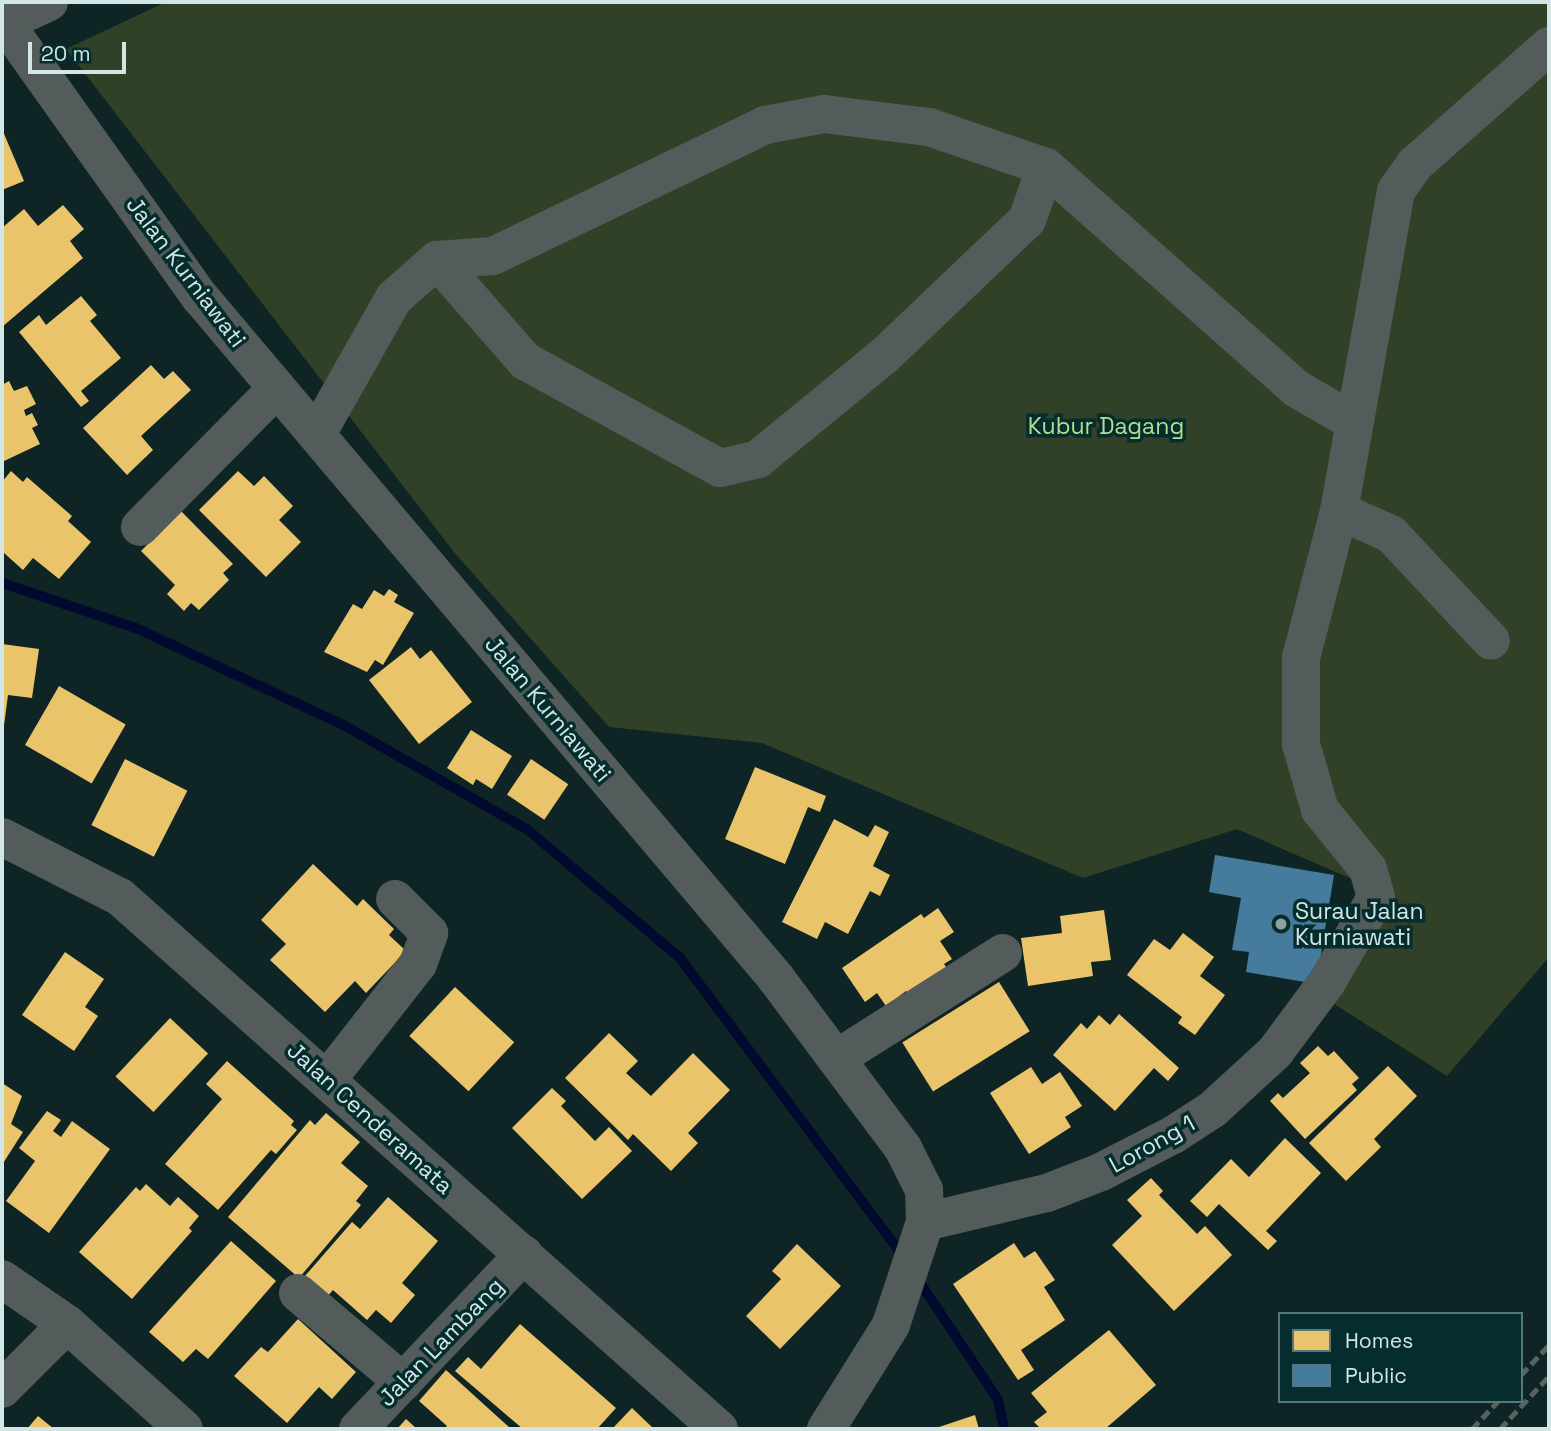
<!DOCTYPE html>
<style>
body{margin:0}
#map{position:relative;width:1551px;height:1431px;overflow:hidden;background:#0f2525;font-family:"Space Grotesk",sans-serif}
div>[style]{position:absolute}
[style*='--x']{left:calc(var(--x)*1px);top:calc(var(--y)*1px);width:calc(var(--w)*1px);rotate:calc(var(--a)*1deg)}
.green>*{inset:0;background:#314128}
.homes>*{inset:0;background:#e9c46a;transform-origin:0 0}
.public>*{inset:0;background:#457b9d}
.stream>*{height:10px;margin:-5px;padding:0 5px;transform-origin:5px;border-radius:5px;background:#02092e}
.minor>*{height:38px;margin:-19px;padding:0 19px;transform-origin:19px;border-radius:19px;background:#535c5b}
.rail>*{height:5px;margin-top:-2.5px;transform-origin:0;background:repeating-linear-gradient(90deg,#566362 0 10px,transparent 0 15px)}
.dots>*{width:19px;height:19px;translate:-50% -50%;box-sizing:border-box;border:4px solid #062d2e;border-radius:50%}
span{translate:-50% -50%;white-space:nowrap;text-align:center;line-height:1.15;-webkit-text-stroke:7px #062d2e;paint-order:stroke}
.street-label{font-size:23px;color:#d2e6e6}
.park-label{font-size:23px;color:#b4df91}
.poi-label{font-size:23px;color:#d2e6e6}
.left{translate:0 -50%;text-align:left}
.frame{position:absolute;inset:0;border:4px solid #d2e6e6;pointer-events:none}
.legend{position:absolute;left:1278px;top:1312px;width:245px;height:91px;box-sizing:border-box;background:#062d2e;border:2px solid #587778;margin:0;padding:9px 12px;list-style:none;font-size:21px;color:#d2e6e6}
.legend li{display:flex;align-items:center;gap:14px;height:35px}
.legend b{width:35px;border:2px solid #587778}
.scale{position:absolute;left:28px;top:42px;width:98px;height:32px;box-sizing:border-box;border:4px solid #d2e6e6;border-top:0;padding-left:9px;font-size:21px;line-height:24px;white-space:nowrap;color:#d2e6e6;-webkit-text-stroke:5px #062d2e;paint-order:stroke}
</style>
<div id="map">
<div class="green">
<div style="clip-path:polygon(166px 2px,1549px 2px,1549px 957px,1447px 1076px,1328px 1000px,1393px 897px,1237px 829px,1083px 878px,762px 743px,609px 727px,454px 552px,66px 49px)"></div>
</div>
<div class="homes">
<div style="clip-path:polygon(2px 129px,24px 181px,2px 190px)"></div>
<div style="clip-path:polygon(63px 205px,84px 229px,70px 241px,83px 258px,2px 327px,2px 228px,24px 209px,38px 226px)"></div>
<div style="clip-path:polygon(81px 296px,97px 315px,90px 321px,121px 358px,81px 391px,89px 401px,81px 407px,19px 332px,39px 315px,46px 325px)"></div>
<div style="clip-path:polygon(151px 365px,164px 379px,173px 371px,191px 390px,141px 436px,153px 450px,127px 475px,83px 428px)"></div>
<div style="clip-path:polygon(9px 381px,14px 391px,27px 386px,36px 404px,24px 410px,26px 416px,32px 413px,38px 425px,32px 428px,40px 444px,2px 462px,2px 385px)"></div>
<div style="clip-path:polygon(11px 471px,23px 482px,27px 477px,72px 516px,68px 521px,91px 542px,59px 579px,33px 558px,23px 570px,4px 553px,2px 556px,2px 482px)"></div>
<div style="clip-path:polygon(238px 471px,254px 486px,264px 476px,293px 506px,279px 520px,301px 542px,266px 577px,199px 510px)"></div>
<div style="clip-path:polygon(181px 511px,233px 564px,223px 573px,229px 580px,199px 610px,191px 603px,184px 611px,167px 594px,175px 585px,141px 551px)"></div>
<div style="clip-path:polygon(389px 589px,398px 595px,394px 602px,414px 613px,383px 665px,375px 660px,367px 672px,324px 652px,353px 604px,362px 609px,374px 590px,384px 596px)"></div>
<div style="clip-path:polygon(2px 644px,39px 649px,32px 698px,8px 695px,3px 733px)"></div>
<div style="clip-path:polygon(411px 647px,420px 659px,431px 650px,472px 702px,419px 744px,369px 680px)"></div>
<div style="left:59px;top:686px;width:77px;height:68px;rotate:30deg"></div>
<div style="clip-path:polygon(471px 730px,512px 756px,492px 789px,476px 779px,473px 785px,447px 768px)"></div>
<div style="left:125px;top:759px;width:70px;height:74px;rotate:27deg"></div>
<div style="left:531px;top:759px;width:45px;height:43px;rotate:34deg"></div>
<div style="clip-path:polygon(755px 767px,826px 796px,820px 812px,808px 807px,785px 864px,725px 839px)"></div>
<div style="clip-path:polygon(834px 819px,868px 837px,875px 825px,889px 832px,873px 866px,890px 875px,880px 896px,870px 891px,848px 934px,825px 922px,817px 939px,782px 922px)"></div>
<div style="clip-path:polygon(313px 864px,357px 906px,363px 899px,394px 929px,389px 935px,406px 951px,366px 993px,355px 981px,325px 1012px,270px 960px,286px 944px,261px 920px)"></div>
<div style="clip-path:polygon(938px 908px,954px 932px,940px 941px,952px 959px,944px 964px,949px 971px,911px 997px,906px 991px,886px 1006px,877px 993px,865px 1002px,842px 968px,921px 914px,924px 918px)"></div>
<div style="clip-path:polygon(1104px 910px,1111px 960px,1091px 962px,1093px 976px,1028px 986px,1021px 938px,1062px 933px,1060px 916px)"></div>
<div style="clip-path:polygon(1183px 933px,1214px 957px,1200px 976px,1225px 995px,1195px 1035px,1178px 1023px,1182px 1017px,1127px 975px,1154px 939px,1170px 950px)"></div>
<div style="clip-path:polygon(65px 952px,104px 979px,85px 1007px,98px 1016px,74px 1051px,22px 1015px)"></div>
<div style="left:999px;top:982px;width:58px;height:114px;rotate:58deg"></div>
<div style="left:455px;top:987px;width:81px;height:67px;rotate:43deg"></div>
<div style="clip-path:polygon(1119px 1014px,1179px 1068px,1168px 1081px,1154px 1068px,1115px 1111px,1053px 1055px,1081px 1023px,1087px 1029px,1099px 1015px,1110px 1025px)"></div>
<div style="left:170px;top:1018px;width:52px;height:80px;rotate:43deg"></div>
<div style="clip-path:polygon(609px 1033px,638px 1061px,626px 1073px,651px 1096px,693px 1053px,730px 1090px,688px 1133px,698px 1143px,671px 1171px,633px 1134px,628px 1140px,565px 1078px)"></div>
<div style="clip-path:polygon(1318px 1046px,1328px 1056px,1334px 1051px,1359px 1078px,1352px 1084px,1357px 1090px,1305px 1139px,1270px 1101px,1278px 1093px,1283px 1098px,1310px 1073px,1300px 1063px)"></div>
<div style="clip-path:polygon(227px 1061px,294px 1121px,291px 1125px,297px 1130px,276px 1154px,271px 1150px,218px 1210px,165px 1164px,222px 1099px,206px 1084px)"></div>
<div style="clip-path:polygon(1388px 1066px,1417px 1096px,1374px 1139px,1381px 1147px,1346px 1181px,1309px 1143px)"></div>
<div style="clip-path:polygon(1031px 1067px,1042px 1084px,1060px 1072px,1082px 1106px,1065px 1117px,1071px 1127px,1029px 1154px,990px 1093px)"></div>
<div style="clip-path:polygon(2px 1083px,22px 1096px,11px 1124px,23px 1132px,2px 1165px)"></div>
<div style="clip-path:polygon(552px 1088px,566px 1101px,561px 1106px,595px 1141px,609px 1127px,632px 1151px,582px 1199px,512px 1128px)"></div>
<div style="clip-path:polygon(47px 1111px,61px 1120px,53px 1131px,61px 1137px,72px 1121px,110px 1149px,49px 1233px,6px 1201px,35px 1161px,19px 1148px)"></div>
<div style="clip-path:polygon(326px 1113px,360px 1142px,341px 1163px,368px 1186px,356px 1201px,361px 1205px,299px 1278px,228px 1217px,310px 1120px,315px 1125px)"></div>
<div style="clip-path:polygon(1285px 1138px,1321px 1173px,1266px 1231px,1277px 1241px,1268px 1250px,1219px 1204px,1207px 1217px,1190px 1201px,1231px 1159px,1249px 1177px)"></div>
<div style="clip-path:polygon(1151px 1178px,1163px 1191px,1159px 1195px,1197px 1234px,1205px 1226px,1232px 1255px,1174px 1311px,1112px 1245px,1142px 1216px,1127px 1200px)"></div>
<div style="clip-path:polygon(146px 1184px,170px 1206px,178px 1197px,199px 1216px,189px 1228px,192px 1231px,132px 1299px,79px 1252px,136px 1187px,140px 1191px)"></div>
<div style="clip-path:polygon(388px 1197px,438px 1241px,402px 1283px,415px 1295px,391px 1323px,376px 1310px,367px 1320px,333px 1290px,321px 1304px,298px 1284px,352px 1222px,360px 1229px)"></div>
<div style="clip-path:polygon(231px 1241px,276px 1281px,208px 1359px,196px 1349px,183px 1362px,149px 1332px)"></div>
<div style="clip-path:polygon(1014px 1243px,1024px 1258px,1035px 1251px,1055px 1280px,1044px 1287px,1065px 1320px,1021px 1350px,1034px 1370px,1018px 1380px,953px 1284px)"></div>
<div style="clip-path:polygon(797px 1244px,841px 1286px,780px 1349px,746px 1316px,781px 1279px,772px 1271px)"></div>
<div style="clip-path:polygon(298px 1319px,356px 1372px,332px 1399px,319px 1387px,287px 1423px,234px 1376px,261px 1347px,268px 1352px)"></div>
<div style="clip-path:polygon(520px 1324px,616px 1408px,597px 1429px,523px 1429px,455px 1371px,468px 1357px,481px 1369px)"></div>
<div style="clip-path:polygon(1109px 1330px,1156px 1385px,1105px 1429px,1041px 1429px,1034px 1422px,1047px 1412px,1031px 1393px)"></div>
<div style="clip-path:polygon(446px 1370px,511px 1429px,444px 1429px,447px 1426px,419px 1401px)"></div>
<div style="clip-path:polygon(632px 1408px,654px 1429px,612px 1429px)"></div>
<div style="clip-path:polygon(975px 1415px,979px 1429px,933px 1429px)"></div>
<div style="clip-path:polygon(38px 1416px,54px 1429px,27px 1429px)"></div>
<div style="clip-path:polygon(406px 1419px,417px 1429px,397px 1429px)"></div>
</div>
<div class="public">
<div style="clip-path:polygon(1215px 855px,1334px 875px,1316px 984px,1246px 972px,1249px 952px,1232px 950px,1241px 898px,1209px 892px)"></div>
</div>
<div class="stream">
<div style="--x:2;--y:583;--w:141;--a:18.6"></div>
<div style="--x:136;--y:628;--w:233;--a:25.1"></div>
<div style="--x:347;--y:727;--w:208;--a:29.6"></div>
<div style="--x:528;--y:830;--w:199;--a:40.1"></div>
<div style="--x:680;--y:958;--w:372;--a:53.2"></div>
<div style="--x:917;--y:1278;--w:146;--a:56.4"></div>
<div style="--x:998;--y:1400;--w:30;--a:78"></div>
</div>
<div class="minor">
<div style="--x:5;--y:23;--w:336;--a:54.6"></div>
<div style="--x:200;--y:297;--w:891;--a:49.78"></div>
<div style="--x:775;--y:977;--w:214;--a:53.2"></div>
<div style="--x:903;--y:1148;--w:47;--a:63.4"></div>
<div style="--x:924;--y:1190;--w:32;--a:88"></div>
<div style="--x:925;--y:1222;--w:108;--a:108.3"></div>
<div style="--x:891;--y:1325;--w:123;--a:122"></div>
<div style="--x:2;--y:24;--w:52;--a:-25.1"></div>
<div style="--x:437;--y:260;--w:134;--a:48.9"></div>
<div style="--x:525;--y:361;--w:222;--a:28.8"></div>
<div style="--x:720;--y:468;--w:39;--a:-13"></div>
<div style="--x:758;--y:459;--w:163;--a:-39.3"></div>
<div style="--x:884;--y:356;--w:197;--a:-43.6"></div>
<div style="--x:1027;--y:220;--w:56;--a:-70.3"></div>
<div style="--x:317;--y:434;--w:156;--a:-60.5"></div>
<div style="--x:394;--y:298;--w:57;--a:-41.5"></div>
<div style="--x:437;--y:260;--w:56;--a:-4.1"></div>
<div style="--x:493;--y:256;--w:302;--a:-25.7"></div>
<div style="--x:765;--y:125;--w:60;--a:-10.6"></div>
<div style="--x:824;--y:114;--w:106;--a:7.1"></div>
<div style="--x:929;--y:127;--w:124;--a:18.9"></div>
<div style="--x:1046;--y:167;--w:335;--a:41.5"></div>
<div style="--x:1297;--y:389;--w:66;--a:30.1"></div>
<div style="--x:1339;--y:511;--w:57;--a:23.9"></div>
<div style="--x:1391;--y:534;--w:146;--a:46.9"></div>
<div style="--x:140;--y:527;--w:195;--a:-45.4"></div>
<div style="--x:2;--y:837;--w:132;--a:27"></div>
<div style="--x:120;--y:897;--w:801;--a:41.61"></div>
<div style="--x:839;--y:1057;--w:194;--a:-32.4"></div>
<div style="--x:327;--y:1080;--w:147;--a:-51.9"></div>
<div style="--x:418;--y:964;--w:33;--a:-70"></div>
<div style="--x:429;--y:933;--w:48;--a:-135"></div>
<div style="--x:925;--y:1222;--w:125;--a:-13.4"></div>
<div style="--x:1047;--y:1193;--w:58;--a:-21.3"></div>
<div style="--x:1101;--y:1172;--w:81;--a:-27.2"></div>
<div style="--x:1173;--y:1135;--w:48;--a:-33"></div>
<div style="--x:1213;--y:1109;--w:84;--a:-42.6"></div>
<div style="--x:1275;--y:1052;--w:87;--a:-53.4"></div>
<div style="--x:1327;--y:982;--w:98;--a:-60"></div>
<div style="--x:1376;--y:897;--w:29;--a:-106"></div>
<div style="--x:1368;--y:869;--w:76;--a:-129.1"></div>
<div style="--x:1320;--y:810;--w:69;--a:-106.1"></div>
<div style="--x:1301;--y:744;--w:86;--a:-90"></div>
<div style="--x:1301;--y:658;--w:152;--a:-75.5"></div>
<div style="--x:1339;--y:511;--w:325;--a:-79.9"></div>
<div style="--x:1396;--y:191;--w:32;--a:-55"></div>
<div style="--x:1414;--y:165;--w:180;--a:-41.4"></div>
<div style="--x:2;--y:1279;--w:79;--a:34.7"></div>
<div style="--x:67;--y:1324;--w:157;--a:41.9"></div>
<div style="--x:298;--y:1293;--w:138;--a:40.3"></div>
<div style="--x:2;--y:1389;--w:92;--a:-45"></div>
<div style="--x:358;--y:1429;--w:241;--a:-46.5"></div>
</div>
<div class="rail">
<div style="--x:1521;--y:1375;--w:41;--a:-47"></div>
<div style="--x:1472;--y:1429;--w:38;--a:-47"></div>
<div style="--x:1500;--y:1429;--w:72;--a:-47.2"></div>
</div>
<div class="dots">
<div style="left:1281px;top:924px;background:#8ea2a2"></div>
</div>
<div class="street-label">
<span style="left:186px;top:272px;rotate:53deg">Jalan Kurniawati</span>
<span style="left:548px;top:709px;rotate:50deg">Jalan Kurniawati</span>
<span style="left:370px;top:1118px;rotate:42deg">Jalan Cenderamata</span>
<span style="left:1152px;top:1144px;rotate:-29deg">Lorong 1</span>
<span style="left:441px;top:1342px;rotate:-46deg">Jalan Lambang</span>
</div>
<div class="park-label">
<span style="left:1106px;top:426px">Kubur Dagang</span>
</div>
<div class="poi-label">
<span class="left" style="left:1295px;top:924px">Surau Jalan<br>Kurniawati</span>
</div>
<div class="frame"></div>
<ul class="legend">
<li><b style="height:19px;background:#e9c46a"></b>Homes</li>
<li><b style="height:19px;background:#457b9d"></b>Public</li>
</ul>
<div class="scale">20 m</div>
</div>
